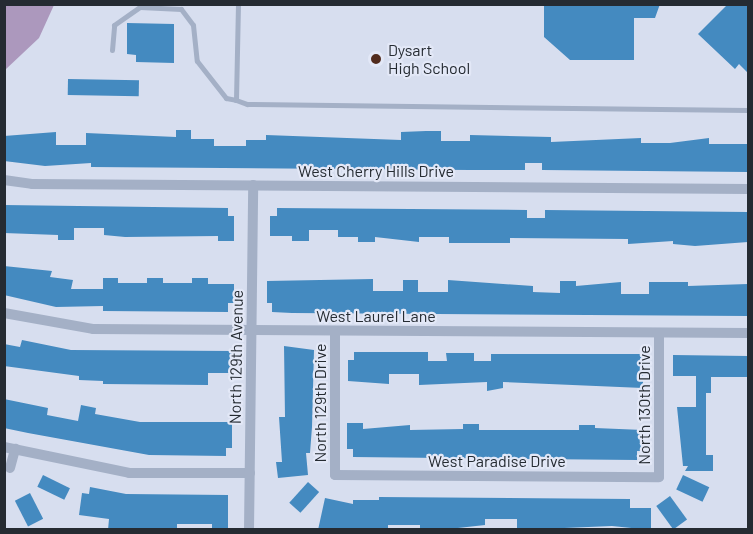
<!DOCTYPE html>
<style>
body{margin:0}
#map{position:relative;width:753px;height:534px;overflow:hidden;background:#d7deef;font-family:Barlow,sans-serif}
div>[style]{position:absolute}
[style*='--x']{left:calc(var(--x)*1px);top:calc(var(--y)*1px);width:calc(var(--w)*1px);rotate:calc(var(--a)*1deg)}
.green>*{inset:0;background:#ac98bd}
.building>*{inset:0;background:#448ac0;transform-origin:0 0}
.lane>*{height:5px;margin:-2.5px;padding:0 2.5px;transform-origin:2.5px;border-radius:2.5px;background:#a4b0c6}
.street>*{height:10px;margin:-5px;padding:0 5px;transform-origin:5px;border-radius:5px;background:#a4b0c6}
.dots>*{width:16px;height:16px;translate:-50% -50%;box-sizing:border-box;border:3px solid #e3e8f7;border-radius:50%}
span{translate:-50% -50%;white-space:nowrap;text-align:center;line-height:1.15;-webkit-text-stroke:4.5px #e3e8f7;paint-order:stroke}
.poi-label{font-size:16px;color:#252b32}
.left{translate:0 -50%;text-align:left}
.street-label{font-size:16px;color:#252b32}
.frame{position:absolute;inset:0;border:6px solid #252b32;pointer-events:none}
</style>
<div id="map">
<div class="green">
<div style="clip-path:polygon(5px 4px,54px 5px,39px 38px,5px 70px)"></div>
</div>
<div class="building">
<div style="clip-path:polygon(544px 4px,660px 4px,655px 18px,634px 18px,634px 60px,570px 60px,544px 37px)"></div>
<div style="clip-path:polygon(728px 4px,748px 4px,748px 73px,739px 64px,735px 69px,698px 34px)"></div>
<div style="clip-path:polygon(127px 23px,174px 24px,174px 63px,136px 62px,136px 55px,127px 54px)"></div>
<div style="left:68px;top:79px;width:71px;height:16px;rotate:1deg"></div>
<div style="clip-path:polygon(176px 130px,191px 130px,191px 139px,214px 139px,214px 146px,246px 146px,246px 140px,266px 140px,266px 135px,401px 140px,401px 132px,426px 131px,441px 131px,441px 141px,470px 141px,470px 135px,551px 137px,551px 142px,641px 138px,641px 143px,670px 143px,709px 138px,709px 144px,748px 144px,748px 172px,542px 170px,542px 163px,525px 163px,525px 170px,470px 170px,91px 167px,91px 163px,45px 166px,4px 161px,4px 136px,56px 132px,56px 145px,86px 145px,86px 133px,176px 137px)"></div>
<div style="clip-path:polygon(4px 205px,228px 208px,228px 216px,234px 216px,234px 241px,218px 241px,218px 236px,125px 237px,104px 235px,104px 228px,74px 228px,74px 240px,58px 240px,58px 235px,4px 233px)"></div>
<div style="clip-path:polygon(277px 208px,527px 210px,527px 218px,545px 218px,545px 210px,748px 212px,748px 242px,695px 246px,673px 244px,673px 241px,628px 244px,628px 239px,510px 238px,510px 243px,449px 243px,449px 237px,419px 237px,419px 242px,375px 237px,375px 242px,358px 242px,358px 237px,338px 237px,338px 230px,309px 230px,309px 241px,292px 241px,292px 236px,270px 236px,270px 216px,277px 216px)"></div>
<div style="clip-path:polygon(4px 266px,52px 271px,50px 277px,73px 280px,71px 289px,103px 289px,103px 278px,118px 278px,118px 283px,147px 283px,147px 278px,163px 278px,163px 283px,192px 283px,192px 278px,208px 278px,208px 284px,234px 284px,234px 303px,228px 303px,228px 312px,103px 311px,103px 306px,56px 307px,4px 295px)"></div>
<div style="clip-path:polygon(373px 279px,373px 291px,403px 291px,403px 280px,418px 280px,418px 292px,448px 292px,448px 280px,533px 286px,533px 292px,560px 293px,560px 281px,576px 281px,576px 286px,621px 282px,621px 294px,649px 294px,649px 282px,688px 282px,688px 286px,748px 284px,748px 316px,292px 313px,272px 312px,272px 303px,267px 303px,267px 281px)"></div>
<div style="clip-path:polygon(22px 340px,71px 350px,233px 351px,233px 373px,208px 373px,208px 385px,103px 384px,103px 381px,79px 380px,79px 376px,4px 366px,4px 344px,20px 347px)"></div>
<div style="clip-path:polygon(284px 346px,314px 350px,312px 427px,310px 453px,306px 453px,308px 475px,278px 478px,276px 462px,282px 462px,279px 417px,285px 417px)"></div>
<div style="clip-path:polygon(354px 352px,428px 352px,428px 361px,447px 361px,446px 353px,474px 353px,474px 361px,491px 361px,491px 354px,643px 354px,643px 388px,503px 382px,503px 388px,487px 391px,487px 382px,419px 385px,419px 374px,389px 374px,389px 384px,348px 381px,348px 360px,354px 360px)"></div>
<div style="clip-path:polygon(673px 355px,748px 356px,748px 377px,711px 377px,711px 393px,706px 393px,706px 455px,713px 455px,713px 471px,685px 471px,688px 466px,683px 466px,677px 407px,696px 407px,696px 376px,673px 376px)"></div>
<div style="clip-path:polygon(4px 399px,48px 408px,47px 415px,78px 421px,81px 405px,96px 408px,95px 414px,140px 422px,232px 422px,232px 448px,226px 448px,226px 456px,149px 455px,28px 433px,4px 428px)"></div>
<div style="clip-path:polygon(347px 423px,363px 423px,363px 429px,410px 425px,410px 430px,463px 429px,463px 424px,479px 424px,479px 430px,579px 430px,579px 425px,595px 425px,595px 428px,643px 430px,643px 451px,637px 451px,637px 460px,353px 457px,353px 449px,347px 449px)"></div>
<div style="left:43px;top:475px;width:30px;height:13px;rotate:26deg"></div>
<div style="left:683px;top:475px;width:29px;height:16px;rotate:25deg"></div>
<div style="left:308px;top:482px;width:15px;height:28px;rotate:42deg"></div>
<div style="clip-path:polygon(90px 487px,126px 494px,228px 495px,228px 530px,212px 530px,212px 524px,177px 524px,177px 529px,108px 530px,109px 519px,79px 515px,82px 493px,89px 494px)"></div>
<div style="left:30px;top:493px;width:29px;height:17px;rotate:63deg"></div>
<div style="left:670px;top:496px;width:29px;height:17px;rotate:54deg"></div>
<div style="clip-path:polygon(379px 497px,630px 499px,630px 508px,651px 508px,651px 530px,612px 526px,517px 530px,517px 519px,485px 519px,485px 525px,440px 530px,420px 530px,420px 525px,388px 525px,388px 530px,318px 530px,325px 498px,353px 504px,353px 500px,379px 500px)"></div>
</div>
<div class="lane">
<div style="--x:238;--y:4;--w:96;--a:91.2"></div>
<div style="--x:236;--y:100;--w:12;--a:20"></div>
<div style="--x:247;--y:104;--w:501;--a:0.69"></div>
<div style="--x:112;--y:50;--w:25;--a:-85"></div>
<div style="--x:114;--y:25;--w:32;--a:-35"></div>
<div style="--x:140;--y:7;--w:41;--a:2.8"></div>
<div style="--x:181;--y:9;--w:20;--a:53"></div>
<div style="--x:193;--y:25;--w:36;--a:84"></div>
<div style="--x:197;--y:61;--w:47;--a:51.9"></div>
<div style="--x:226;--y:98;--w:10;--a:11"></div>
</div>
<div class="street">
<div style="--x:4;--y:180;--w:28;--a:8"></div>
<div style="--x:32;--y:184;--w:716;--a:0.4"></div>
<div style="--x:4;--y:313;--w:90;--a:10.2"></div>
<div style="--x:93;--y:329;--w:655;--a:0.35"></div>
<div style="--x:335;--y:331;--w:144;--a:90"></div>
<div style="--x:335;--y:475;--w:324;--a:0.4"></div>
<div style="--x:659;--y:477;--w:144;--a:-90"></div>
<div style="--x:4;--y:447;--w:128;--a:11.7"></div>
<div style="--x:129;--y:473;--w:121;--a:0"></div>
<div style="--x:10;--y:468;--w:20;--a:-75"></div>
<div style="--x:249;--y:530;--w:345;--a:-89.3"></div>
</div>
<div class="dots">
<div style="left:376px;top:59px;background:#512b1d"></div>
</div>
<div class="poi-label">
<span class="left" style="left:388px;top:59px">Dysart<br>High School</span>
</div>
<div class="street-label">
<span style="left:376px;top:171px">West Cherry Hills Drive</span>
<span style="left:376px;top:316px">West Laurel Lane</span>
<span style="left:236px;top:357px;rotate:-89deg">North 129th Avenue</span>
<span style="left:320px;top:403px;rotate:-90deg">North 129th Drive</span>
<span style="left:644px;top:405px;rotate:-90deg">North 130th Drive</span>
<span style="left:497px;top:461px">West Paradise Drive</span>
</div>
<div class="frame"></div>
</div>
